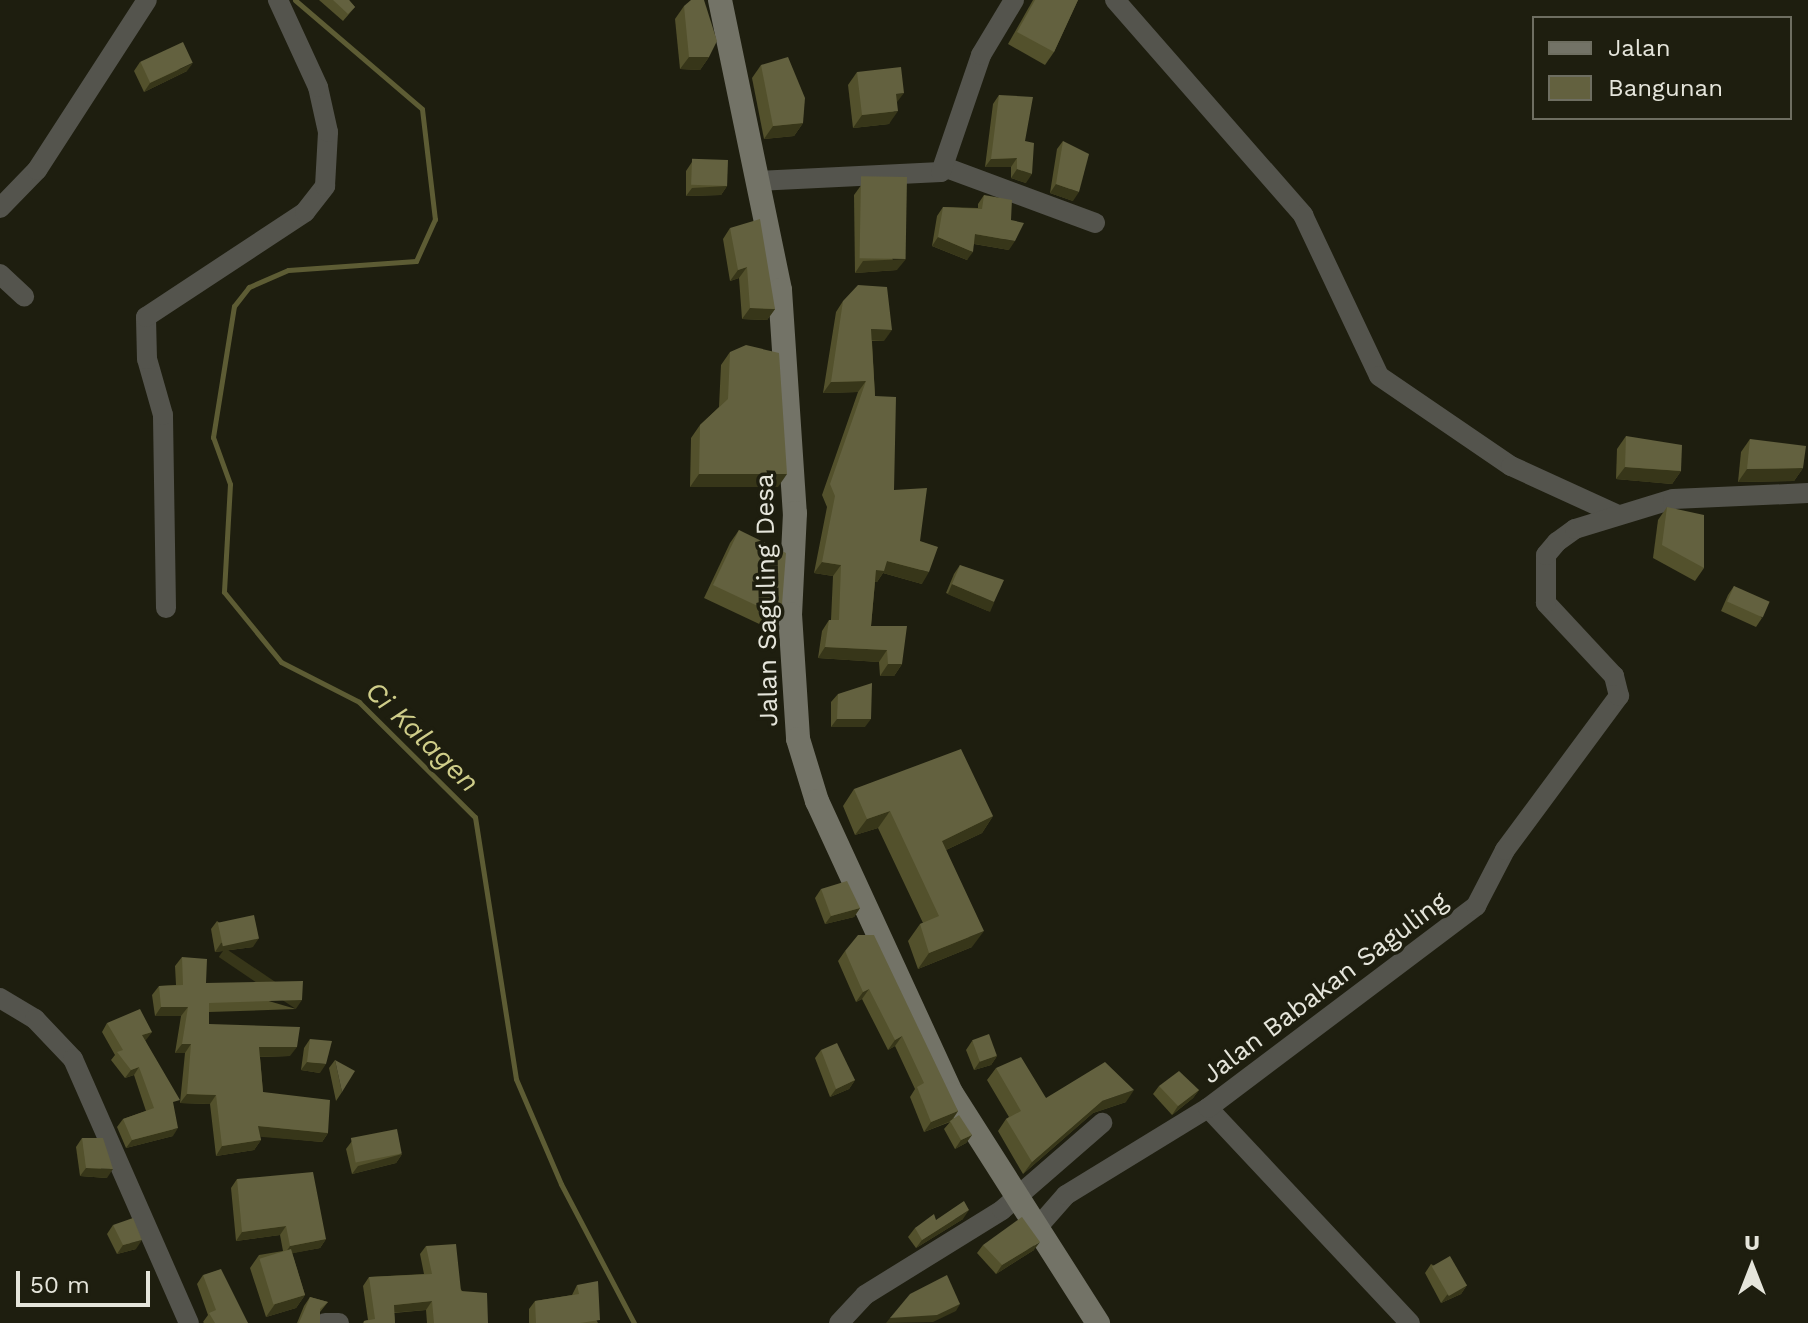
<!DOCTYPE html>
<style>
body{margin:0}
#map{position:relative;width:1808px;height:1323px;overflow:hidden;background:#1e1e0f;font-family:"Work Sans",sans-serif}
div>[style]{position:absolute}
[style*='--x']{left:calc(var(--x)*1px);top:calc(var(--y)*1px);width:calc(var(--w)*1px);rotate:calc(var(--a)*1deg)}
.stream>*{height:5px;margin:-2.5px;padding:0 2.5px;transform-origin:2.5px;border-radius:2.5px;background:#5d5c34}
.street>*{height:20px;margin:-10px;padding:0 10px;transform-origin:10px;border-radius:10px;background:#54544d}
.secondary>*{height:24px;margin:-12px;padding:0 12px;transform-origin:12px;border-radius:12px;background:#737367}
.wall>*{inset:0;background:#53512c}
.shaded-wall>*{inset:0;background:#373619;transform-origin:0 0}
.building>*{inset:0;background:#63613f;transform-origin:0 0}
span{translate:-50% -50%;white-space:nowrap;text-align:center;line-height:1.15;-webkit-text-stroke:7px #1e1e0f;paint-order:stroke}
.street-label{font-size:26px;color:#e5e5db}
.water-label{font-size:28px;color:#cfcd89;font-style:italic}
.legend{position:absolute;left:1532px;top:16px;width:260px;height:104px;box-sizing:border-box;background:#1e1e0f;border:2px solid #6e6e61;margin:0;padding:10px 14px;list-style:none;font-size:24px;color:#e5e5db}
.legend li{display:flex;align-items:center;gap:16px;height:40px}
.legend b{width:40px;border:2px solid #6e6e61}
.north{position:absolute;left:1712px;top:1227px;width:80px;height:80px;-webkit-text-stroke:6px #1e1e0f;paint-order:stroke;rotate:0deg;font-size:22px;font-weight:700;line-height:32px;text-align:center;color:#e5e5db}
.north::after{content:'';display:block;margin:auto;width:28px;height:36px;background:#e5e5db;clip-path:polygon(50% 0,100% 100%,50% 72%,0 100%)}
.scale{position:absolute;left:16px;top:1271px;width:134px;height:36px;box-sizing:border-box;border:4px solid #e5e5db;border-top:0;padding-left:10px;font-size:24px;line-height:28px;white-space:nowrap;color:#e5e5db;-webkit-text-stroke:6px #1e1e0f;paint-order:stroke}
</style>
<div id="map">
<div class="stream">
<div style="--x:295;--y:0;--w:167;--a:40.6"></div>
<div style="--x:422;--y:109;--w:111;--a:83.3"></div>
<div style="--x:435;--y:219;--w:46;--a:114.3"></div>
<div style="--x:416;--y:261;--w:128;--a:176"></div>
<div style="--x:288;--y:270;--w:43;--a:156.4"></div>
<div style="--x:249;--y:287;--w:24;--a:128"></div>
<div style="--x:234;--y:306;--w:133;--a:99.1"></div>
<div style="--x:213;--y:437;--w:50;--a:70.1"></div>
<div style="--x:230;--y:484;--w:108;--a:93.2"></div>
<div style="--x:224;--y:592;--w:90;--a:50.8"></div>
<div style="--x:281;--y:662;--w:88;--a:27.1"></div>
<div style="--x:359;--y:702;--w:163;--a:44.8"></div>
<div style="--x:475;--y:817;--w:265;--a:81.1"></div>
<div style="--x:516;--y:1079;--w:114;--a:66.8"></div>
<div style="--x:561;--y:1184;--w:157;--a:62.3"></div>
</div>
<div class="street">
<div style="--x:1115;--y:0;--w:286;--a:48.8"></div>
<div style="--x:1303;--y:215;--w:178;--a:64.7"></div>
<div style="--x:1379;--y:376;--w:160;--a:34.3"></div>
<div style="--x:1511;--y:466;--w:115;--a:24.6"></div>
<div style="--x:944;--y:167;--w:161;--a:20.3"></div>
<div style="--x:756;--y:181;--w:185;--a:-2.8"></div>
<div style="--x:941;--y:172;--w:124;--a:-71.1"></div>
<div style="--x:981;--y:55;--w:64;--a:-59"></div>
<div style="--x:0;--y:208;--w:53;--a:-45.8"></div>
<div style="--x:37;--y:170;--w:202;--a:-57.1"></div>
<div style="--x:0;--y:274;--w:33;--a:43"></div>
<div style="--x:166;--y:608;--w:193;--a:-90.9"></div>
<div style="--x:163;--y:415;--w:58;--a:-105.9"></div>
<div style="--x:147;--y:359;--w:42;--a:-91.4"></div>
<div style="--x:146;--y:317;--w:191;--a:-33.4"></div>
<div style="--x:305;--y:212;--w:33;--a:-52"></div>
<div style="--x:325;--y:186;--w:54;--a:-86.8"></div>
<div style="--x:328;--y:132;--w:46;--a:-102.5"></div>
<div style="--x:318;--y:87;--w:96;--a:-114.7"></div>
<div style="--x:0;--y:998;--w:41;--a:31"></div>
<div style="--x:35;--y:1019;--w:55;--a:46.5"></div>
<div style="--x:73;--y:1059;--w:288;--a:66.3"></div>
<div style="--x:1208;--y:1108;--w:295;--a:46.8"></div>
<div style="--x:1037;--y:1228;--w:44;--a:-48.7"></div>
<div style="--x:1066;--y:1195;--w:167;--a:-31.5"></div>
<div style="--x:1208;--y:1108;--w:336;--a:-37"></div>
<div style="--x:1476;--y:906;--w:63;--a:-62.6"></div>
<div style="--x:1505;--y:850;--w:192;--a:-53.5"></div>
<div style="--x:1619;--y:696;--w:21;--a:-104"></div>
<div style="--x:1614;--y:676;--w:100;--a:-133"></div>
<div style="--x:1546;--y:603;--w:48;--a:-90"></div>
<div style="--x:1546;--y:555;--w:17;--a:-50"></div>
<div style="--x:1557;--y:542;--w:22;--a:-36"></div>
<div style="--x:1575;--y:529;--w:102;--a:-17"></div>
<div style="--x:1673;--y:499;--w:135;--a:-2.5"></div>
<div style="--x:325;--y:1323;--w:14;--a:0"></div>
<div style="--x:839;--y:1323;--w:38;--a:-47"></div>
<div style="--x:865;--y:1295;--w:161;--a:-31.8"></div>
<div style="--x:1002;--y:1210;--w:133;--a:-41"></div>
</div>
<div class="secondary">
<div style="--x:720;--y:0;--w:296;--a:78.3"></div>
<div style="--x:780;--y:290;--w:224;--a:86.2"></div>
<div style="--x:795;--y:513;--w:101;--a:92.8"></div>
<div style="--x:790;--y:614;--w:125;--a:86.3"></div>
<div style="--x:798;--y:739;--w:65;--a:73"></div>
<div style="--x:817;--y:801;--w:323;--a:65.3"></div>
<div style="--x:952;--y:1094;--w:272;--a:57.5"></div>
</div>
<div class="wall">
<div style="clip-path:polygon(319px 0,349px 0,355px 7px,343px 21px)"></div>
<div style="clip-path:polygon(1033px 0,1078px 0,1054px 52px,1045px 65px,1008px 44px)"></div>
<div style="clip-path:polygon(684px 6px,709px 57px,700px 70px,680px 69px,675px 19px)"></div>
<div style="clip-path:polygon(140px 62px,187px 71px,144px 92px,134px 71px)"></div>
<div style="clip-path:polygon(761px 65px,803px 123px,794px 136px,764px 139px,752px 78px)"></div>
<div style="clip-path:polygon(857px 72px,897px 102px,889px 124px,853px 128px,848px 85px)"></div>
<div style="clip-path:polygon(999px 95px,1026px 183px,1011px 178px,1011px 167px,985px 167px,993px 104px)"></div>
<div style="clip-path:polygon(1063px 141px,1073px 201px,1050px 193px,1057px 149px)"></div>
<div style="clip-path:polygon(692px 162px,727px 186px,721px 195px,686px 196px,686px 171px)"></div>
<div style="clip-path:polygon(862px 184px,897px 270px,855px 273px,854px 195px)"></div>
<div style="clip-path:polygon(984px 195px,1009px 250px,974px 244px,967px 260px,932px 246px,937px 216px,943px 207px,978px 208px,978px 204px)"></div>
<div style="clip-path:polygon(730px 228px,775px 309px,767px 320px,742px 319px,739px 278px,730px 281px,723px 239px)"></div>
<div style="clip-path:polygon(843px 301px,884px 341px,872px 341px,875px 396px,894px 490px,920px 541px,922px 584px,883px 573px,877px 582px,875px 582px,871px 626px,902px 664px,894px 676px,880px 676px,879px 662px,818px 658px,822px 631px,829px 620px,831px 620px,833px 576px,814px 573px,827px 507px,822px 495px,858px 392px,823px 393px,836px 312px)"></div>
<div style="clip-path:polygon(730px 352px,778px 487px,690px 487px,691px 438px,700px 425px,719px 407px,721px 365px)"></div>
<div style="clip-path:polygon(1626px 436px,1681px 471px,1672px 484px,1616px 479px,1617px 449px)"></div>
<div style="clip-path:polygon(1750px 439px,1803px 468px,1794px 481px,1738px 482px,1741px 452px)"></div>
<div style="clip-path:polygon(1667px 507px,1704px 568px,1695px 581px,1653px 558px,1658px 520px)"></div>
<div style="clip-path:polygon(739px 530px,781px 617px,772px 630px,704px 598px,730px 543px)"></div>
<div style="clip-path:polygon(960px 565px,988px 611px,946px 593px,954px 574px)"></div>
<div style="clip-path:polygon(1734px 586px,1762px 618px,1756px 627px,1721px 611px,1728px 595px)"></div>
<div style="clip-path:polygon(838px 694px,865px 727px,831px 727px,831px 702px)"></div>
<div style="clip-path:polygon(854px 789px,993px 816px,982px 833px,946px 850px,972px 947px,918px 969px,908px 941px,920px 924px,923px 923px,878px 828px,855px 835px,843px 806px)"></div>
<div style="clip-path:polygon(821px 889px,860px 908px,854px 917px,825px 924px,815px 898px)"></div>
<div style="clip-path:polygon(217px 921px,253px 947px,215px 952px,211px 929px)"></div>
<div style="clip-path:polygon(845px 951px,958px 1111px,953px 1119px,972px 1135px,966px 1143px,955px 1149px,944px 1129px,950px 1122px,924px 1132px,910px 1097px,915px 1089px,895px 1046px,888px 1050px,862px 999px,856px 1002px,838px 961px)"></div>
<div style="clip-path:polygon(182px 957px,206px 983px,296px 1009px,209px 1012px,209px 1024px,290px 1056px,260px 1057px,263px 1092px,328px 1133px,322px 1142px,260px 1136px,261px 1140px,254px 1150px,216px 1156px,210px 1104px,180px 1103px,185px 1053px,175px 1053px,181px 1016px,155px 1016px,152px 995px,159px 986px,176px 985px,175px 966px)"></div>
<div style="clip-path:polygon(107px 1023px,152px 1032px,145px 1040px,174px 1108px,173px 1136px,126px 1148px,117px 1127px,123px 1119px,146px 1111px,134px 1075px,125px 1078px,111px 1060px,115px 1055px,102px 1032px)"></div>
<div style="clip-path:polygon(310px 1039px,320px 1073px,301px 1070px,304px 1048px)"></div>
<div style="clip-path:polygon(972px 1041px,997px 1056px,991px 1065px,974px 1070px,966px 1050px)"></div>
<div style="clip-path:polygon(821px 1050px,855px 1080px,849px 1089px,830px 1097px,815px 1058px)"></div>
<div style="clip-path:polygon(335px 1060px,342px 1092px,336px 1101px,329px 1068px)"></div>
<div style="clip-path:polygon(996px 1068px,1046px 1098px,1126px 1102px,1093px 1113px,1023px 1174px,998px 1131px,1006px 1119px,1009px 1117px,987px 1080px)"></div>
<div style="clip-path:polygon(1159px 1086px,1199px 1090px,1193px 1098px,1172px 1115px,1153px 1094px)"></div>
<div style="clip-path:polygon(82px 1138px,107px 1178px,80px 1176px,76px 1147px)"></div>
<div style="clip-path:polygon(352px 1141px,402px 1154px,396px 1163px,352px 1174px,346px 1149px)"></div>
<div style="clip-path:polygon(237px 1179px,326px 1239px,320px 1248px,292px 1253px,305px 1295px,296px 1308px,266px 1317px,250px 1268px,259px 1255px,283px 1251px,280px 1235px,236px 1241px,231px 1188px)"></div>
<div style="clip-path:polygon(963px 1219px,916px 1248px,908px 1237px,915px 1228px,936px 1220px)"></div>
<div style="clip-path:polygon(113px 1225px,136px 1249px,117px 1254px,107px 1234px)"></div>
<div style="clip-path:polygon(983px 1245px,1034px 1250px,996px 1274px,977px 1253px)"></div>
<div style="clip-path:polygon(426px 1246px,488px 1323px,427px 1323px,426px 1310px,394px 1313px,395px 1323px,363px 1323px,364px 1321px,368px 1320px,363px 1286px,369px 1277px,424px 1274px,420px 1254px)"></div>
<div style="clip-path:polygon(1431px 1264px,1467px 1285px,1461px 1294px,1441px 1303px,1425px 1273px)"></div>
<div style="clip-path:polygon(203px 1275px,248px 1323px,204px 1323px,203px 1322px,208px 1315px,197px 1284px)"></div>
<div style="clip-path:polygon(577px 1285px,598px 1323px,529px 1323px,529px 1309px,535px 1301px,572px 1295px)"></div>
<div style="clip-path:polygon(310px 1297px,328px 1302px,320px 1312px,320px 1323px,297px 1323px,304px 1306px)"></div>
</div>
<div class="shaded-wall">
<div style="clip-path:polygon(689px 57px,709px 57px,700px 70px,680px 69px)"></div>
<div style="clip-path:polygon(193px 63px,187px 71px,144px 92px,150px 83px)"></div>
<div style="clip-path:polygon(904px 93px,894px 106px,896px 94px)"></div>
<div style="clip-path:polygon(898px 111px,889px 124px,853px 128px,862px 115px)"></div>
<div style="clip-path:polygon(803px 123px,794px 136px,764px 139px,773px 126px)"></div>
<div style="clip-path:polygon(1017px 158px,1011px 167px,985px 167px,991px 159px)"></div>
<div style="clip-path:polygon(1017px 169px,1032px 174px,1026px 183px,1011px 178px)"></div>
<div style="clip-path:polygon(1056px 184px,1079px 192px,1073px 201px,1050px 193px)"></div>
<div style="clip-path:polygon(727px 186px,721px 195px,686px 196px,692px 188px)"></div>
<div style="clip-path:polygon(975px 234px,1015px 241px,1009px 250px,969px 243px)"></div>
<div style="clip-path:polygon(938px 237px,973px 252px,967px 260px,932px 246px)"></div>
<div style="clip-path:polygon(906px 259px,897px 270px,855px 273px,863px 261px)"></div>
<div style="clip-path:polygon(747px 267px,739px 278px,730px 281px,738px 270px)"></div>
<div style="clip-path:polygon(750px 308px,775px 309px,767px 320px,742px 319px)"></div>
<div style="clip-path:polygon(871px 329px,892px 330px,884px 341px,864px 340px)"></div>
<div style="clip-path:polygon(866px 381px,858px 392px,823px 393px,831px 382px)"></div>
<div style="clip-path:polygon(1625px 467px,1681px 471px,1672px 484px,1616px 479px)"></div>
<div style="clip-path:polygon(1803px 468px,1794px 481px,1738px 482px,1747px 469px)"></div>
<div style="clip-path:polygon(699px 474px,787px 474px,778px 487px,690px 487px)"></div>
<div style="clip-path:polygon(887px 561px,929px 572px,922px 584px,883px 573px,877px 582px,868px 581px,876px 570px)"></div>
<div style="clip-path:polygon(822px 562px,841px 565px,833px 576px,814px 573px)"></div>
<div style="left:952px;top:584px;width:46px;height:11px;rotate:23deg"></div>
<div style="clip-path:polygon(825px 647px,887px 650px,879px 662px,818px 658px)"></div>
<div style="clip-path:polygon(888px 664px,902px 664px,894px 676px,880px 676px)"></div>
<div style="clip-path:polygon(837px 719px,871px 719px,865px 727px,831px 727px)"></div>
<div style="clip-path:polygon(890px 811px,878px 828px,855px 835px,867px 819px)"></div>
<div style="clip-path:polygon(993px 816px,982px 833px,931px 857px,942px 841px)"></div>
<div style="clip-path:polygon(860px 908px,854px 917px,825px 924px,831px 916px)"></div>
<div style="clip-path:polygon(984px 931px,972px 947px,918px 969px,929px 953px)"></div>
<div style="clip-path:polygon(259px 938px,253px 947px,215px 952px,221px 943px)"></div>
<div style="clip-path:polygon(869px 989px,862px 999px,856px 1002px,863px 992px)"></div>
<div style="left:302px;top:1000px;width:11px;height:93px;rotate:124deg"></div>
<div style="clip-path:polygon(161px 1007px,188px 1007px,181px 1016px,155px 1016px)"></div>
<div style="clip-path:polygon(152px 1032px,146px 1040px,136px 1043px,142px 1035px)"></div>
<div style="clip-path:polygon(902px 1036px,895px 1046px,888px 1050px,895px 1040px)"></div>
<div style="clip-path:polygon(182px 1044px,191px 1044px,185px 1053px,175px 1053px)"></div>
<div style="clip-path:polygon(259px 1047px,297px 1047px,290px 1056px,252px 1057px)"></div>
<div style="clip-path:polygon(997px 1056px,991px 1065px,974px 1070px,980px 1061px)"></div>
<div style="clip-path:polygon(307px 1062px,326px 1064px,320px 1073px,301px 1070px)"></div>
<div style="clip-path:polygon(139px 1067px,134px 1075px,125px 1078px,131px 1070px)"></div>
<div style="clip-path:polygon(855px 1080px,849px 1089px,830px 1097px,836px 1089px)"></div>
<div style="clip-path:polygon(1134px 1090px,1126px 1102px,1093px 1113px,1023px 1174px,1032px 1162px,1102px 1101px)"></div>
<div style="clip-path:polygon(1199px 1090px,1193px 1098px,1172px 1115px,1178px 1106px)"></div>
<div style="clip-path:polygon(187px 1094px,216px 1095px,210px 1104px,180px 1103px)"></div>
<div style="clip-path:polygon(958px 1111px,951px 1121px,924px 1132px,931px 1122px)"></div>
<div style="clip-path:polygon(258px 1126px,328px 1133px,322px 1142px,252px 1136px)"></div>
<div style="clip-path:polygon(178px 1128px,173px 1136px,126px 1148px,132px 1140px)"></div>
<div style="clip-path:polygon(972px 1135px,966px 1143px,955px 1149px,961px 1140px)"></div>
<div style="clip-path:polygon(261px 1140px,254px 1150px,216px 1156px,222px 1146px)"></div>
<div style="clip-path:polygon(402px 1154px,396px 1163px,352px 1174px,358px 1166px)"></div>
<div style="clip-path:polygon(86px 1168px,113px 1169px,107px 1178px,80px 1176px)"></div>
<div style="clip-path:polygon(969px 1210px,963px 1219px,916px 1248px,922px 1240px)"></div>
<div style="clip-path:polygon(286px 1226px,280px 1235px,236px 1241px,242px 1232px)"></div>
<div style="clip-path:polygon(326px 1239px,320px 1248px,284px 1255px,290px 1246px)"></div>
<div style="clip-path:polygon(142px 1240px,136px 1249px,117px 1254px,123px 1245px)"></div>
<div style="clip-path:polygon(1040px 1242px,1034px 1250px,996px 1274px,1002px 1265px)"></div>
<div style="clip-path:polygon(1467px 1285px,1461px 1294px,1441px 1303px,1447px 1295px)"></div>
<div style="clip-path:polygon(305px 1295px,296px 1308px,266px 1317px,275px 1304px)"></div>
<div style="clip-path:polygon(432px 1301px,426px 1310px,388px 1313px,394px 1305px)"></div>
<div style="clip-path:polygon(960px 1304px,956px 1311px,933px 1322px,886px 1323px,890px 1318px)"></div>
</div>
<div class="building">
<div style="clip-path:polygon(333px 0,349px 0,355px 7px,348px 14px)"></div>
<div style="clip-path:polygon(691px 0,704px 0,717px 41px,709px 57px,689px 57px,684px 6px)"></div>
<div style="clip-path:polygon(1035px 0,1078px 0,1054px 52px,1017px 32px)"></div>
<div style="left:183px;top:42px;width:23px;height:47px;rotate:65deg"></div>
<div style="clip-path:polygon(788px 57px,805px 98px,803px 123px,773px 126px,761px 65px)"></div>
<div style="clip-path:polygon(901px 67px,904px 93px,896px 94px,898px 111px,862px 115px,857px 72px)"></div>
<div style="clip-path:polygon(999px 95px,1033px 97px,1025px 141px,1034px 143px,1032px 174px,1017px 169px,1017px 158px,991px 159px)"></div>
<div style="clip-path:polygon(1063px 141px,1089px 154px,1079px 192px,1056px 184px)"></div>
<div style="left:728px;top:160px;width:26px;height:36px;rotate:92deg"></div>
<div style="left:907px;top:177px;width:82px;height:46px;rotate:91deg"></div>
<div style="clip-path:polygon(984px 195px,1012px 200px,1011px 220px,1024px 223px,1015px 241px,975px 234px,973px 252px,938px 237px,943px 207px,982px 209px)"></div>
<div style="clip-path:polygon(760px 219px,775px 309px,750px 308px,747px 267px,738px 270px,730px 228px)"></div>
<div style="clip-path:polygon(858px 285px,887px 287px,892px 330px,871px 329px,875px 396px,896px 397px,894px 490px,927px 488px,920px 541px,938px 547px,929px 572px,887px 561px,884px 571px,876px 570px,871px 626px,907px 626px,902px 664px,888px 664px,887px 650px,825px 647px,829px 620px,839px 620px,841px 565px,822px 562px,835px 496px,830px 484px,866px 381px,831px 382px,843px 301px)"></div>
<div style="clip-path:polygon(746px 345px,779px 353px,787px 474px,699px 474px,700px 425px,728px 399px,730px 352px)"></div>
<div style="clip-path:polygon(1626px 436px,1682px 445px,1681px 471px,1625px 467px)"></div>
<div style="clip-path:polygon(1750px 439px,1806px 446px,1803px 468px,1747px 469px)"></div>
<div style="clip-path:polygon(1667px 507px,1704px 515px,1704px 568px,1662px 545px)"></div>
<div style="clip-path:polygon(739px 530px,786px 553px,781px 617px,713px 585px)"></div>
<div style="clip-path:polygon(960px 565px,1004px 580px,994px 602px,952px 584px)"></div>
<div style="left:1734px;top:586px;width:39px;height:17px;rotate:24deg"></div>
<div style="clip-path:polygon(872px 683px,871px 719px,837px 719px,838px 694px)"></div>
<div style="clip-path:polygon(961px 749px,993px 816px,942px 841px,984px 931px,929px 953px,920px 924px,939px 916px,890px 811px,867px 819px,854px 789px)"></div>
<div style="clip-path:polygon(847px 881px,860px 908px,831px 916px,821px 889px)"></div>
<div style="left:254px;top:915px;width:24px;height:37px;rotate:78deg"></div>
<div style="clip-path:polygon(858px 935px,874px 935px,958px 1111px,931px 1122px,917px 1087px,924px 1083px,902px 1036px,895px 1040px,869px 989px,863px 992px,845px 951px)"></div>
<div style="clip-path:polygon(182px 957px,207px 959px,206px 983px,303px 981px,302px 1000px,209px 1003px,209px 1024px,300px 1027px,297px 1047px,259px 1047px,263px 1092px,330px 1100px,328px 1133px,258px 1126px,261px 1140px,222px 1146px,216px 1095px,187px 1094px,191px 1044px,182px 1044px,188px 1007px,161px 1007px,159px 986px,183px 985px)"></div>
<div style="clip-path:polygon(140px 1009px,152px 1032px,142px 1035px,180px 1100px,173px 1102px,178px 1128px,132px 1140px,123px 1119px,154px 1108px,139px 1067px,131px 1070px,117px 1052px,123px 1050px,107px 1023px)"></div>
<div style="left:989px;top:1034px;width:23px;height:18px;rotate:70deg"></div>
<div style="clip-path:polygon(310px 1039px,332px 1041px,326px 1064px,307px 1062px)"></div>
<div style="clip-path:polygon(837px 1043px,855px 1080px,836px 1089px,821px 1050px)"></div>
<div style="clip-path:polygon(1021px 1057px,1046px 1098px,1105px 1062px,1134px 1090px,1102px 1101px,1032px 1162px,1006px 1119px,1021px 1111px,996px 1068px)"></div>
<div style="clip-path:polygon(335px 1060px,355px 1071px,342px 1092px)"></div>
<div style="clip-path:polygon(1179px 1071px,1199px 1090px,1178px 1106px,1159px 1086px)"></div>
<div style="clip-path:polygon(959px 1115px,972px 1135px,961px 1140px,950px 1121px)"></div>
<div style="left:397px;top:1129px;width:25px;height:47px;rotate:79deg"></div>
<div style="clip-path:polygon(82px 1138px,103px 1138px,113px 1169px,86px 1168px)"></div>
<div style="clip-path:polygon(313px 1172px,326px 1239px,290px 1246px,286px 1226px,242px 1232px,237px 1179px)"></div>
<div style="clip-path:polygon(964px 1201px,969px 1210px,922px 1240px,915px 1228px,934px 1214px,936px 1220px)"></div>
<div style="clip-path:polygon(1022px 1217px,1040px 1242px,1002px 1265px,983px 1245px)"></div>
<div style="clip-path:polygon(133px 1218px,142px 1240px,123px 1245px,113px 1225px)"></div>
<div style="clip-path:polygon(456px 1244px,461px 1291px,487px 1293px,488px 1323px,434px 1323px,432px 1301px,394px 1305px,395px 1323px,364px 1323px,364px 1321px,375px 1319px,369px 1277px,432px 1274px,426px 1246px)"></div>
<div style="left:291px;top:1249px;width:48px;height:33px;rotate:73deg"></div>
<div style="left:1450px;top:1256px;width:34px;height:21px;rotate:60deg"></div>
<div style="clip-path:polygon(221px 1269px,248px 1323px,215px 1323px,209px 1313px,216px 1310px,203px 1275px)"></div>
<div style="clip-path:polygon(947px 1275px,960px 1304px,937px 1315px,890px 1318px,910px 1294px)"></div>
<div style="clip-path:polygon(598px 1281px,600px 1320px,580px 1323px,536px 1323px,535px 1301px,579px 1294px,577px 1285px)"></div>
<div style="clip-path:polygon(310px 1297px,328px 1302px,320px 1309px,320px 1323px,299px 1323px)"></div>
</div>
<div class="street-label">
<span style="left:767px;top:600px;rotate:-91deg">Jalan Saguling Desa</span>
<span style="left:1325px;top:988px;rotate:-37deg">Jalan Babakan Saguling</span>
</div>
<div class="water-label">
<span style="left:422px;top:737px;rotate:44deg">Ci Kalagen</span>
</div>
<ul class="legend">
<li><b style="height:10px;background:#737367"></b>Jalan</li>
<li><b style="height:22px;background:#63613f"></b>Bangunan</li>
</ul>
<div class="north">U</div>
<div class="scale">50 m</div>
</div>
